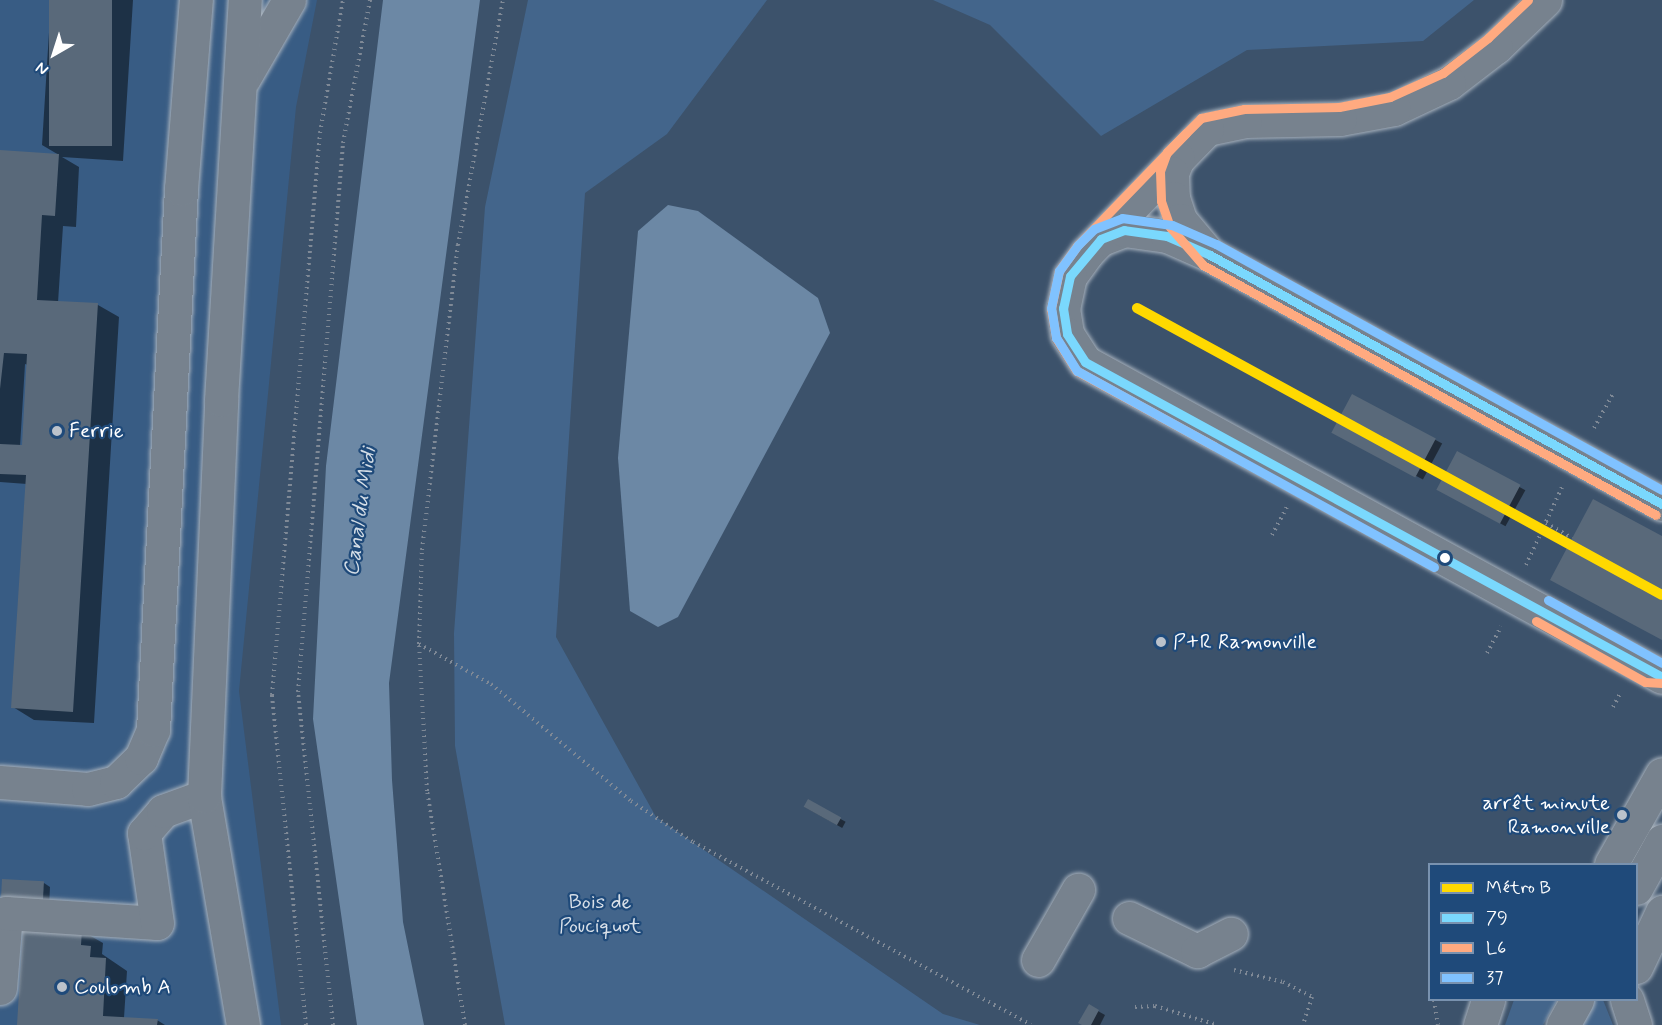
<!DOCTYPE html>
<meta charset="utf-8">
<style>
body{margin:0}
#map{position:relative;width:1662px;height:1025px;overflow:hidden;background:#3c526b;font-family:Mynerve,sans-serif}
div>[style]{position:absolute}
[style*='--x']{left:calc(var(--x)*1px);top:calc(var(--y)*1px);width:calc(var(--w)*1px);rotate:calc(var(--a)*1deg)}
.built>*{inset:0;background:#385c84}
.green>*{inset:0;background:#43658b}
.water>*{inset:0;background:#6c88a5}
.shadow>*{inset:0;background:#0007;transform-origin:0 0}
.building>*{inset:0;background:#59697a;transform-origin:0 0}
.path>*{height:4px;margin-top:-2px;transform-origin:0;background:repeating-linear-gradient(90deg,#7f8996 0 1.5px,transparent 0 6px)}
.roads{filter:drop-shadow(0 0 2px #a7b1bc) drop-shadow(0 0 2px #a7b1bc)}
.minor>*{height:33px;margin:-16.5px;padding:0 16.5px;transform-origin:16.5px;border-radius:16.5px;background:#77828e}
.bus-1>*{height:9px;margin:-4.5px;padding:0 4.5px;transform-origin:4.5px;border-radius:4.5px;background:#7ad8fd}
.bus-2>*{height:9px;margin:-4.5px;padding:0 4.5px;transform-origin:4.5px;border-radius:4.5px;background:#ffaa80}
.bus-3>*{height:9px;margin:-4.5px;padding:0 4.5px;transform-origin:4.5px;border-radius:4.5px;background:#80c2ff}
.metro-1>*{height:10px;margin:-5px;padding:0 5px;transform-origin:5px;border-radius:5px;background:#ffd900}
.dots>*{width:16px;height:16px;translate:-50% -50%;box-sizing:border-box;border:3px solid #1f4a7a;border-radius:50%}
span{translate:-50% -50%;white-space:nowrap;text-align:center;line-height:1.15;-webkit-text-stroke:4.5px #1f4a7a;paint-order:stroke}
.poi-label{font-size:21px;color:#fff}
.left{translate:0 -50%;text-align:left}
.right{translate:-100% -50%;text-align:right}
.park-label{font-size:21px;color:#dae1e9}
.water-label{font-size:22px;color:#d4dde6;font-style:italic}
.legend{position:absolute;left:1428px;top:863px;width:210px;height:138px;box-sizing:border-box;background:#1f4a7a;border:2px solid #7992af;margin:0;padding:8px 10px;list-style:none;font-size:18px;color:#fff}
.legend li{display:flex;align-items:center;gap:12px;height:30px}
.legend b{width:30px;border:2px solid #7992af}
.north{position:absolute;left:24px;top:24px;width:60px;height:60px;-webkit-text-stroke:4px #1f4a7a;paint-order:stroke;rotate:219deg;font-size:16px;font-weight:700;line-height:24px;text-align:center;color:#fff}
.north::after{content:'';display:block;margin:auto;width:21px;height:27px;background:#fff;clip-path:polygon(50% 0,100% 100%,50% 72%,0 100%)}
</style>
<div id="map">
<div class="built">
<div style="clip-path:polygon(0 0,317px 0,296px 107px,239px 691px,281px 1025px,0 1025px)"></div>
</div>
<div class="green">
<div style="clip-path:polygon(528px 0,767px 0,667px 134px,585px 193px,556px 637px,656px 817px,943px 1014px,980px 1025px,505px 1025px,455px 746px,454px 633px,485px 207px)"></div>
<div style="clip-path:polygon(933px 0,1474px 0,1423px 41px,1247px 50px,1101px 136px,990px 25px)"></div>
<div style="clip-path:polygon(1514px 1000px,1557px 1000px,1543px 1025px,1505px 1025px)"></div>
<div style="clip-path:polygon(1595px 1000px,1603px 1000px,1613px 1025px,1581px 1025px)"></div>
</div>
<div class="water">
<div style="clip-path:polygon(383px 0,480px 0,389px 683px,392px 780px,403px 922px,424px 1025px,357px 1025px,313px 719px,326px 466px)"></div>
<div style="clip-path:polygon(668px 205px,698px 211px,818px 298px,830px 333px,678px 617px,658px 627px,630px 611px,618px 458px,638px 231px)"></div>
</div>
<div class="shadow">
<div style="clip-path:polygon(evenodd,51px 0,133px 0,123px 161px,62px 157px,79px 167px,76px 227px,63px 226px,58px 303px,98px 305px,119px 317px,94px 723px,34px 720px,13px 707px,27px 484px,0 482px,0 152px,59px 155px,42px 145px,51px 0,25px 364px,28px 365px,23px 447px,20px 447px,25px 364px)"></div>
<div style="left:1353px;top:396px;width:101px;height:41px;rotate:28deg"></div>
<div style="left:1458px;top:453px;width:77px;height:41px;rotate:29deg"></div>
<div style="left:808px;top:801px;width:43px;height:7px;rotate:29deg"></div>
<div style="clip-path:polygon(44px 883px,50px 887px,49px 908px,2px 902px)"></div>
<div style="clip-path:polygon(82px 931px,103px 943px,102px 954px,127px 971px,124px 1018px,157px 1020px,165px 1025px,19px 1025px)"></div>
<div style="clip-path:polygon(1089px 1006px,1105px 1015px,1100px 1025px,1085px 1025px)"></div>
</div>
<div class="building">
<div style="left:49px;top:0;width:63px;height:146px"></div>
<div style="clip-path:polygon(0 150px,59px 154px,55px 216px,42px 215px,37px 300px,98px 303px,73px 712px,11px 708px,26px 475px,0 474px,0 444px,22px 445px,27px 354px,4px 353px,0 389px)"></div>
<div style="left:1352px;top:394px;width:95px;height:44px;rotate:28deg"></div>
<div style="left:1457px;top:451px;width:72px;height:44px;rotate:28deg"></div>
<div style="clip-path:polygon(1593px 499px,1662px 536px,1662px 640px,1550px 580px)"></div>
<div style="left:808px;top:799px;width:38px;height:9px;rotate:29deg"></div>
<div style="left:2px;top:879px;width:42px;height:24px;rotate:3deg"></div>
<div style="clip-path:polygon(23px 926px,82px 930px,81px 945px,91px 946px,90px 957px,106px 958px,103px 1016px,158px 1019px,157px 1025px,17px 1025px)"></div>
<div style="clip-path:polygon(1089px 1004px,1099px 1010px,1091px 1025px,1082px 1025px,1078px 1023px)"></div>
</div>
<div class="path">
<div style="--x:1594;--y:428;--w:38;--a:-61"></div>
<div style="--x:1546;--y:523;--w:30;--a:30"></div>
<div style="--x:1272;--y:535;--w:32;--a:-62"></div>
<div style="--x:1526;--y:565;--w:88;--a:-65.2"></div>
<div style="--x:419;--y:644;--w:82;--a:29.1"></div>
<div style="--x:491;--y:684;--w:182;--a:39.9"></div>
<div style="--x:631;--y:801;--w:74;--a:33.5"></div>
<div style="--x:693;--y:842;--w:384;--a:28.4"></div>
<div style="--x:1487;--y:653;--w:30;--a:-62"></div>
<div style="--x:1613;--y:707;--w:17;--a:-62"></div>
<div style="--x:1234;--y:970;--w:50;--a:13.8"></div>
<div style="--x:1283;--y:982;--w:33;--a:27"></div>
<div style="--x:1312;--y:997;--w:29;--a:108"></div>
<div style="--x:1434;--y:1000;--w:25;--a:81"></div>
<div style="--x:1135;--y:1007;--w:20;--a:-3"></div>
<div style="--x:1155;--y:1006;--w:65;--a:17"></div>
<div style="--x:306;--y:1025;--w:332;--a:-95.9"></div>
<div style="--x:272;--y:695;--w:564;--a:-85.12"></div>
<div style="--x:320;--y:133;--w:135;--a:-80.2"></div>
<div style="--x:333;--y:1025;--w:335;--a:-96"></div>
<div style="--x:298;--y:692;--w:551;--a:-85.31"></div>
<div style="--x:343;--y:143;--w:146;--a:-79.3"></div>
<div style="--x:465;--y:1025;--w:237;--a:-99.2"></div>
<div style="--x:427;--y:791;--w:147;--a:-93.1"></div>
<div style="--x:419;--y:644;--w:94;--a:-88.2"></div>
<div style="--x:422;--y:550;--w:307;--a:-83.3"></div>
<div style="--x:458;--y:245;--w:249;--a:-79.6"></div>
</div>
<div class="roads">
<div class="minor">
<div style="--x:1545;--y:0;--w:68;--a:136.2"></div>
<div style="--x:1496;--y:47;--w:59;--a:142.5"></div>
<div style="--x:1449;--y:83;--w:61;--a:154.7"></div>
<div style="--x:1394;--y:109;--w:55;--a:169.5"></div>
<div style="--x:1340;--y:119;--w:95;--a:178.8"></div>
<div style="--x:1245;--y:121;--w:39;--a:168"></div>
<div style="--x:1207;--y:129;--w:173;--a:134.1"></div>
<div style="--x:1087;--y:253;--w:29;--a:126"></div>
<div style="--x:1070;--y:276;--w:33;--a:102"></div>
<div style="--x:1063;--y:308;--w:26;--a:81"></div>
<div style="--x:1067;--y:334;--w:33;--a:57"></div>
<div style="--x:1085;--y:362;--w:657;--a:28.63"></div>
<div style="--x:244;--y:78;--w:90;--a:-60"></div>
<div style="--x:1178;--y:158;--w:16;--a:112"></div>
<div style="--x:1172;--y:173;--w:25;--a:88"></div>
<div style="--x:1173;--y:198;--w:23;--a:72"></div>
<div style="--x:1180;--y:220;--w:42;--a:49.8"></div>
<div style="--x:1101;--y:239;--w:25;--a:-21"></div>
<div style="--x:1124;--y:230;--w:43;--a:7.9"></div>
<div style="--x:1167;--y:236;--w:47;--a:23.8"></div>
<div style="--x:1210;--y:255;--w:516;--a:28.85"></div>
<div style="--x:0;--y:782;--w:88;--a:4.5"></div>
<div style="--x:88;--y:789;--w:29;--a:-14"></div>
<div style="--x:116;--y:782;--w:35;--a:-44"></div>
<div style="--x:141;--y:758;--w:30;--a:-67"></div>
<div style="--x:153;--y:730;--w:542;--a:-87.04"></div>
<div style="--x:181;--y:189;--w:190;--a:-85.5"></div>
<div style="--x:1611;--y:864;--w:103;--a:-60.5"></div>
<div style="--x:1636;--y:888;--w:54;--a:-61"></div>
<div style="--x:1129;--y:918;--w:76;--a:25.9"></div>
<div style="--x:1197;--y:951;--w:38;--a:-27"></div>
<div style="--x:1038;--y:960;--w:81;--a:-60.3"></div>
<div style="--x:1636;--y:967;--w:61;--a:-64.7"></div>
<div style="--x:0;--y:988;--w:75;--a:-85.4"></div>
<div style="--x:6;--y:913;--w:151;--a:3.8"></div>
<div style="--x:157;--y:923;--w:91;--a:-98.2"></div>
<div style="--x:144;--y:833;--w:29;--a:-49"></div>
<div style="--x:163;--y:811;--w:44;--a:-20.1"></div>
<div style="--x:1627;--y:1000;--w:26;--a:72"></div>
<div style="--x:243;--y:1025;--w:232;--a:-99.7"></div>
<div style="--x:204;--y:796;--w:396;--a:-87.5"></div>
<div style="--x:221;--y:400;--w:401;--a:-86.6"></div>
<div style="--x:1480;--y:1025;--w:26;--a:-72"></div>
<div style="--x:1563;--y:1025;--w:29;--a:-61"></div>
</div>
</div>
<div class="bus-1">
<div style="--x:1662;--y:504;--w:516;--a:-151.15"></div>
<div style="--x:1210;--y:255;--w:47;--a:-156.2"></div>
<div style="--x:1167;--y:236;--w:43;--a:-172.1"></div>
<div style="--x:1124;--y:230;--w:25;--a:159"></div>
<div style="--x:1101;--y:239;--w:48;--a:130"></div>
<div style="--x:1070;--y:276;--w:33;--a:102"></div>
<div style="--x:1063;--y:308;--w:26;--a:81"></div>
<div style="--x:1067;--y:334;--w:33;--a:57"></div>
<div style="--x:1085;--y:362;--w:657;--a:28.63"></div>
</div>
<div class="bus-2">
<div style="--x:1528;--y:0;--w:55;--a:136.5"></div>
<div style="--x:1488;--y:38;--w:57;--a:142.1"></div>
<div style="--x:1443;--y:73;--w:58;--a:155.6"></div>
<div style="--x:1390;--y:97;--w:52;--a:168.9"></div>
<div style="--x:1339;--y:107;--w:95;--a:178.8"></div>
<div style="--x:1244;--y:109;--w:44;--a:168.2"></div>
<div style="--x:1201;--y:118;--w:48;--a:135"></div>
<div style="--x:1167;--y:152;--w:20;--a:110"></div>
<div style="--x:1160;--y:171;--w:30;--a:88"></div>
<div style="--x:1161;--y:201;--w:28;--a:71"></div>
<div style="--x:1170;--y:227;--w:50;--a:49"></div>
<div style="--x:1203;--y:265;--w:517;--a:28.89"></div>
<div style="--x:1186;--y:133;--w:157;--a:134"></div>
<div style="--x:1077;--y:246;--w:31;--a:126"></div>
<div style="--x:1059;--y:271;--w:39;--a:102"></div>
<div style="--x:1051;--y:309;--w:29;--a:80"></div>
<div style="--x:1056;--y:338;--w:39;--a:58"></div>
<div style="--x:1077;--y:371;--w:156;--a:28.7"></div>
<div style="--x:1536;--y:621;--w:125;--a:29.2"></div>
<div style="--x:1645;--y:682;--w:17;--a:3"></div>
</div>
<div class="bus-3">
<div style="--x:1434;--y:567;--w:407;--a:-151.2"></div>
<div style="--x:1077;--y:371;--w:39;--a:-122"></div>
<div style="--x:1056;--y:338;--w:30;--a:-99"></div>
<div style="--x:1051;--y:308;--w:38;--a:-78"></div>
<div style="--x:1059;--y:271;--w:32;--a:-54"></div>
<div style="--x:1078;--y:245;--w:23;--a:-45"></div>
<div style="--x:1094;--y:229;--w:30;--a:-21"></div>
<div style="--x:1122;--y:218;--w:50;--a:8"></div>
<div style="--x:1172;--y:225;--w:48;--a:23.4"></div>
<div style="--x:1216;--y:244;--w:509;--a:28.88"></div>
<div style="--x:1548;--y:600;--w:130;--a:28.9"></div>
</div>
<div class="metro-1">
<div style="--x:1137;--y:308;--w:598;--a:28.66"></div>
</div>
<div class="dots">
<div style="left:57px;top:431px;background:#bbc2cb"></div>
<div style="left:1445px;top:558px;background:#fff"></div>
<div style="left:1161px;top:642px;background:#bbc2cb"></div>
<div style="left:1622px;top:815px;background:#bbc2cb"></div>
<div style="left:62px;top:987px;background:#bbc2cb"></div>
</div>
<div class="poi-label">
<span class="left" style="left:69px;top:431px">Ferrie</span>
<span class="left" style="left:1173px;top:642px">P+R Ramonville</span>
<span class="right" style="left:1610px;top:815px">arrêt minute<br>Ramonville</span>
<span class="left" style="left:74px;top:987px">Coulomb A</span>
</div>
<div class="park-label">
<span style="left:600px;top:914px">Bois de<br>Pouciquot</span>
</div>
<div class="water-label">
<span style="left:361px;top:512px;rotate:-82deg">Canal du Midi</span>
</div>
<ul class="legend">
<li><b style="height:8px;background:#ffd900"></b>Métro B</li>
<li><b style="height:8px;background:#7ad8fd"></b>79</li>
<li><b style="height:8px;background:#ffaa80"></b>L6</li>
<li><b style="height:8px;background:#80c2ff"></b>37</li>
</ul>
<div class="north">N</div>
</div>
